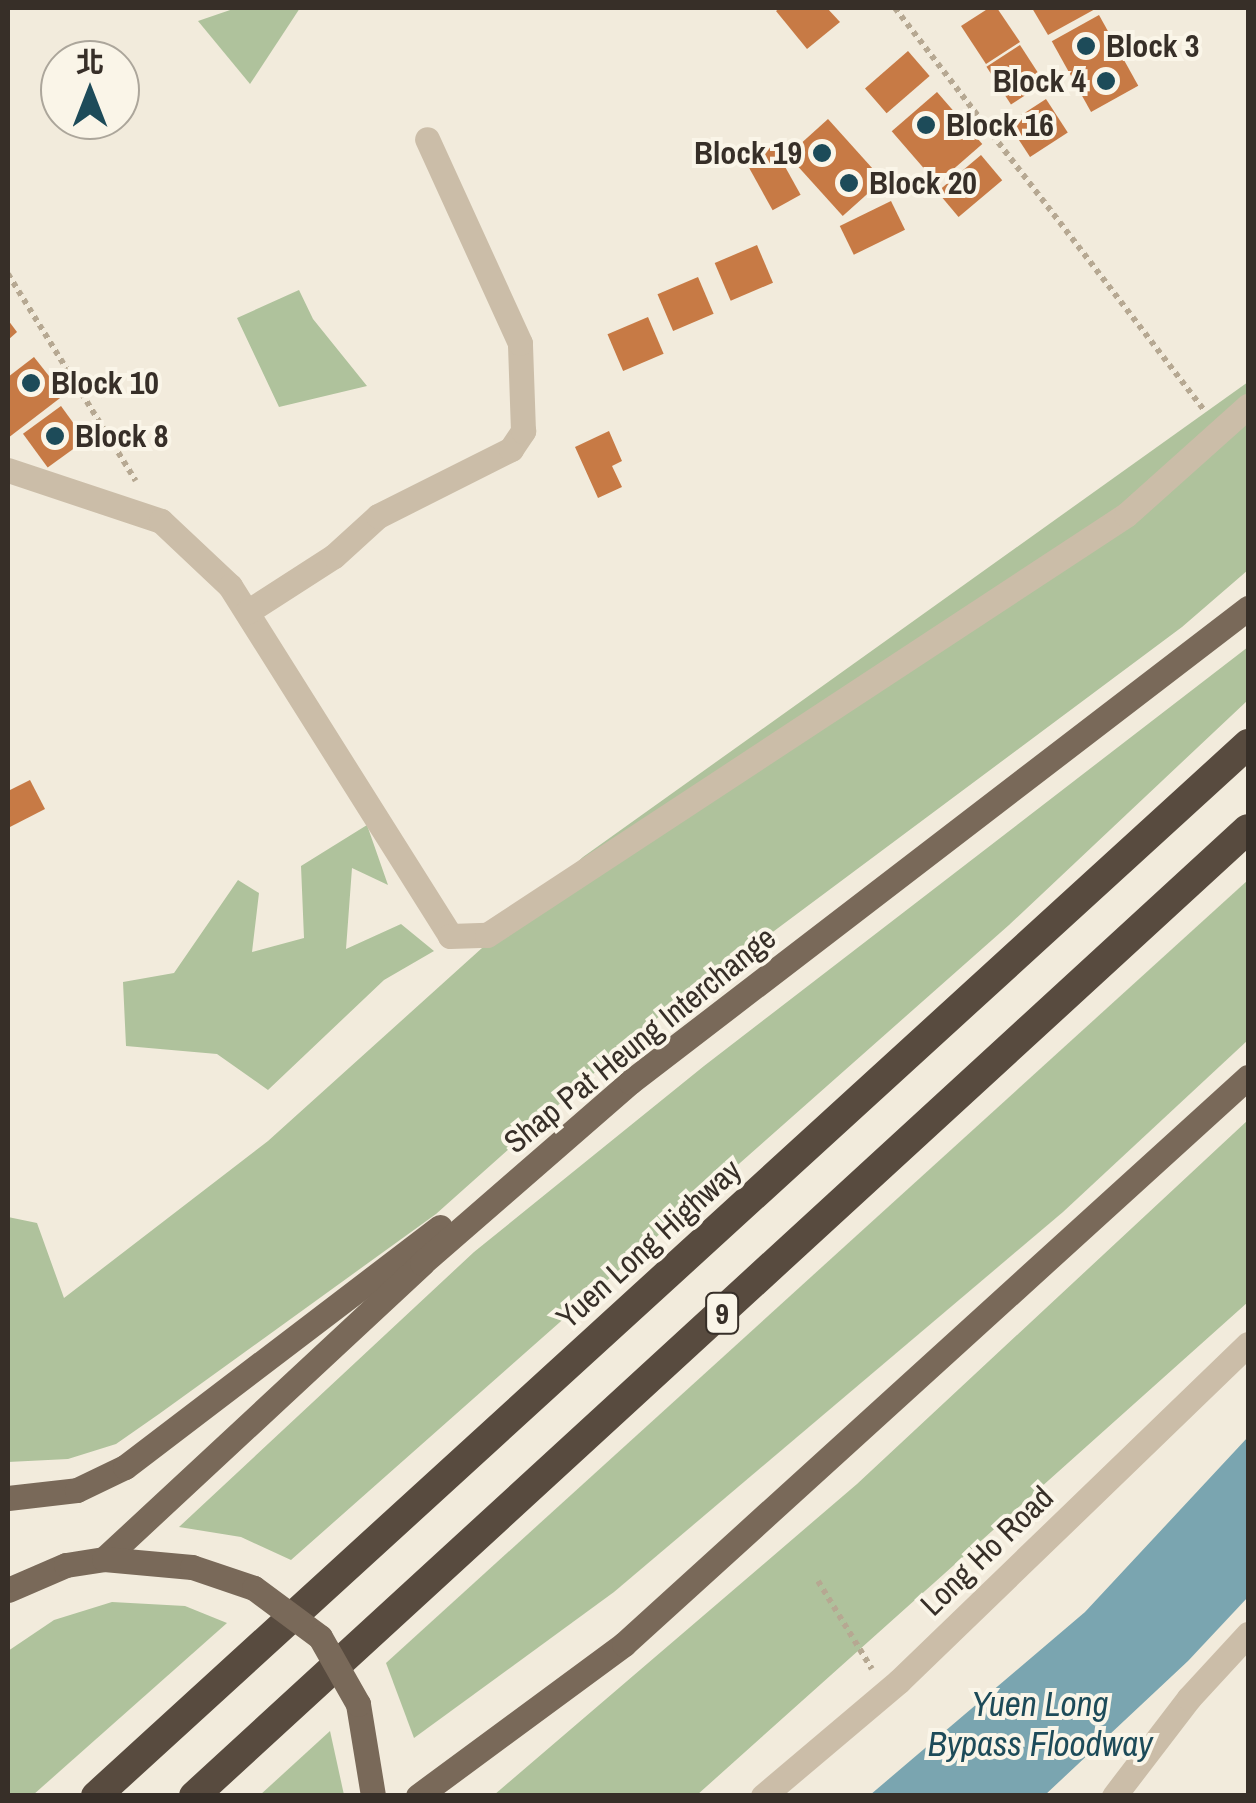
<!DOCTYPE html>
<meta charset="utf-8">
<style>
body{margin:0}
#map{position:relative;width:1256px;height:1803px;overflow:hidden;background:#f2ebdc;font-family:"Archivo Narrow","Noto Sans TC",sans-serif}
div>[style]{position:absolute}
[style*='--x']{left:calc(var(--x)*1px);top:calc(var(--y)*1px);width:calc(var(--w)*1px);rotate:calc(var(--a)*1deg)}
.green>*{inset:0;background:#afc29c}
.water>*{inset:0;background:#7aa5b0}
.building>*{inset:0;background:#c77a45;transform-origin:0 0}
.path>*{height:6px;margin-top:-3px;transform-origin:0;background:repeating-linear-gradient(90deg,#b6a892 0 5px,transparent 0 10px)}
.street>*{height:25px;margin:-12.5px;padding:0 12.5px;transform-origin:12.5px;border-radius:12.5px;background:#cbbda8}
.primary>*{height:25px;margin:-12.5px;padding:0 12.5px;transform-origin:12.5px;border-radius:12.5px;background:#796959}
.highway>*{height:30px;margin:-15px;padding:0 15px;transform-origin:15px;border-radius:15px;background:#584b3f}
.primary-bridge>*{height:25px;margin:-12.5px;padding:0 12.5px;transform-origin:12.5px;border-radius:12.5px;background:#796959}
.dots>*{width:28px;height:28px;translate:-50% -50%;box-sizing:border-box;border:5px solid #faf5e8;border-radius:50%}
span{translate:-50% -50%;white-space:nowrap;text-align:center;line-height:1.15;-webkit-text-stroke:8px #faf5e8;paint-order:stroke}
.shield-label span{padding:2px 8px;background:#faf5e8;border:2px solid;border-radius:8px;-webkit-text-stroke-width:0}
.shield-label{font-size:30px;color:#372f28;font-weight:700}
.poi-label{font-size:32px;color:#372f28;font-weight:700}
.left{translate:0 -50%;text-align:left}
.right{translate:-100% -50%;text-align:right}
.street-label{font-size:32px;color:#372f28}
.water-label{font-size:35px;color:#1d4b59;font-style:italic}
.frame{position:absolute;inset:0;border:10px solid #372f28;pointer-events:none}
.north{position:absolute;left:40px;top:40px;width:100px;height:100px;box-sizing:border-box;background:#faf5e8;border:2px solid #aca69b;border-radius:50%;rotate:0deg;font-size:28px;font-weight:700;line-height:40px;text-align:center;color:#372f28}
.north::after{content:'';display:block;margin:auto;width:35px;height:45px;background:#1d4b59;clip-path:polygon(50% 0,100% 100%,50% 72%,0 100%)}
</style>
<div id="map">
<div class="green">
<div style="clip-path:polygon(236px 8px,300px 8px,250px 84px,198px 21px)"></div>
<div style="clip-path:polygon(299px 290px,313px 319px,367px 386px,279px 407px,237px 318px)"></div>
<div style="clip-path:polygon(1248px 382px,1248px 570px,1182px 627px,648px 1025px,436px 1214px,159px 1414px,116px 1444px,68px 1459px,8px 1462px,8px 1217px,37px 1223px,64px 1298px,268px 1141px,583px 857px)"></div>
<div style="clip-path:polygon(1248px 647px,1248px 700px,1009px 925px,291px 1560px,241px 1537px,179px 1527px,474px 1252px,704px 1066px)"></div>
<div style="clip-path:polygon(367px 825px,388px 885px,352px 868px,346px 949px,401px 924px,434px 951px,384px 980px,268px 1090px,217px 1054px,126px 1046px,123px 982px,174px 973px,238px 880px,259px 893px,252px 952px,304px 938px,301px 866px)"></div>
<div style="clip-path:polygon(1248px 880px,1248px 1040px,1063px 1212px,614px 1592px,414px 1738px,386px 1663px)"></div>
<div style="clip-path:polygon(1248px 1120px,1248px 1302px,697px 1795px,494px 1795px,857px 1484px)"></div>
<div style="clip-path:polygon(112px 1602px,185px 1606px,227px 1623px,33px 1795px,8px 1795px,8px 1651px,54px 1620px)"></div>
<div style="clip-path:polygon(330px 1731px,344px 1795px,260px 1795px)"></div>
</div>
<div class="water">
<div style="clip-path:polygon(1248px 1437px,1248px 1597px,1188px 1661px,1045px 1795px,870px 1795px,1085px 1612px)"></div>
</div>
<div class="building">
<div style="clip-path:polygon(780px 8px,827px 8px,840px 22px,807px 49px,776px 11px)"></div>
<div style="clip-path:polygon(989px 8px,997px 8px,1020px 42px,986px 64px,961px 26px)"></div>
<div style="clip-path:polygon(1032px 8px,1097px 8px,1048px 35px)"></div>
<div style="left:1099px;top:15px;width:81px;height:54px;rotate:61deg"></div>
<div style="left:1020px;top:45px;width:45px;height:40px;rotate:57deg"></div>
<div style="left:908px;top:51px;width:33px;height:57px;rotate:49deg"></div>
<div style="left:937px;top:92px;width:69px;height:60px;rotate:49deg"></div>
<div style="left:1046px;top:99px;width:40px;height:45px;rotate:57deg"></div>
<div style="left:828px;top:119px;width:82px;height:54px;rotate:48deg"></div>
<div style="left:773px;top:145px;width:57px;height:32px;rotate:61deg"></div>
<div style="left:981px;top:155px;width:33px;height:57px;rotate:50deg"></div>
<div style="left:891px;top:201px;width:32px;height:57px;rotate:64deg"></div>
<div style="left:757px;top:245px;width:41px;height:46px;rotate:67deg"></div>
<div style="left:698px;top:277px;width:40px;height:44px;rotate:67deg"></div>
<div style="left:648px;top:317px;width:40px;height:44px;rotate:67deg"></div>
<div style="clip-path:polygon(8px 320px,17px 332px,8px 340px)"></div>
<div style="clip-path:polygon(34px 357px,64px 395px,8px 438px,8px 377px)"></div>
<div style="left:61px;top:406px;width:42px;height:47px;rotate:54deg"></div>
<div style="clip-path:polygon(609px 431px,622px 461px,612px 466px,622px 487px,598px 498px,575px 447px)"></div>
<div style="clip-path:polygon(30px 780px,45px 809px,8px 828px,8px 791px)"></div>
</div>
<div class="path">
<div style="--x:895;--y:8;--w:507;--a:52.45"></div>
<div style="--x:8;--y:274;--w:243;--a:58.3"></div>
<div style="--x:818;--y:1581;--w:103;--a:58.5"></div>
</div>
<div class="street">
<div style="--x:8;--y:470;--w:161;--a:18.4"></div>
<div style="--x:161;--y:521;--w:95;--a:43.3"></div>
<div style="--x:230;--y:586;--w:413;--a:57.8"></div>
<div style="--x:450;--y:936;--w:37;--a:-2"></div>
<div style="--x:487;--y:935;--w:765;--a:-33.32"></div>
<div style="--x:1126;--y:515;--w:164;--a:-41.8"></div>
<div style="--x:247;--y:612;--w:103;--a:-32.8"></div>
<div style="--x:334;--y:556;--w:59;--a:-42.3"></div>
<div style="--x:378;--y:516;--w:149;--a:-26.7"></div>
<div style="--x:511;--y:449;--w:22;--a:-56"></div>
<div style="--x:523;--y:431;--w:88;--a:-92"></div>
<div style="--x:520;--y:343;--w:224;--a:-114.5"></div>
<div style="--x:763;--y:1796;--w:178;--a:-40.2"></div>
<div style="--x:899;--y:1681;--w:485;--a:-44"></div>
<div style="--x:1114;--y:1796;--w:123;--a:-52.6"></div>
<div style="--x:1189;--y:1698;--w:87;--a:-47.3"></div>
</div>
<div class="primary">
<div style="--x:8;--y:1498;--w:69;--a:-6.6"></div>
<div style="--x:77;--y:1490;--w:53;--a:-25.6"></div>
<div style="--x:125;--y:1467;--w:396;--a:-37.3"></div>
<div style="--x:104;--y:1559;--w:434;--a:-42.9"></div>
<div style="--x:422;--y:1263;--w:276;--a:-41"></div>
<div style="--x:630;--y:1082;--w:779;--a:-37.49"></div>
<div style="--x:8;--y:1590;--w:63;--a:-23.3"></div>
<div style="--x:66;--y:1565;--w:38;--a:-9"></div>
<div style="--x:104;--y:1559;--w:88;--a:5.2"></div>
<div style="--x:192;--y:1567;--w:65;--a:18.7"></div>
<div style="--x:358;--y:1704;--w:93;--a:80.7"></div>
<div style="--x:418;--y:1796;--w:256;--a:-36.4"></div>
<div style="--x:624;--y:1644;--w:843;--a:-42.26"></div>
</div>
<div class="highway">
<div style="--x:96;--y:1796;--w:1560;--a:-42.4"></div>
<div style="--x:194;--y:1796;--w:1430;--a:-42.54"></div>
</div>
<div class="primary-bridge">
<div style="--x:254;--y:1588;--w:82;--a:36.6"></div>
<div style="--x:320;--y:1637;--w:77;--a:60.4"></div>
</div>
<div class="dots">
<div style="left:1086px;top:46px;background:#1d4b59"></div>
<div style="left:1106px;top:81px;background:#1d4b59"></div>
<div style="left:926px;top:125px;background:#1d4b59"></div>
<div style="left:822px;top:153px;background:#1d4b59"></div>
<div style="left:849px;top:183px;background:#1d4b59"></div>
<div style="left:31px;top:383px;background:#1d4b59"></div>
<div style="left:55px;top:436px;background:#1d4b59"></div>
</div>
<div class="shield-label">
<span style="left:722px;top:1313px">9</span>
</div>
<div class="poi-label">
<span class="left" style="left:1106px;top:46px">Block 3</span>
<span class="right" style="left:1086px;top:81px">Block 4</span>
<span class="left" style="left:946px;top:125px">Block 16</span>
<span class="right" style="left:802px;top:153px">Block 19</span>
<span class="left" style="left:869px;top:183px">Block 20</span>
<span class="left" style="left:51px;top:383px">Block 10</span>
<span class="left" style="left:75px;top:436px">Block 8</span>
</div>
<div class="street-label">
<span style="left:640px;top:1040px;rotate:-39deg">Shap Pat Heung Interchange</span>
<span style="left:649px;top:1244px;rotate:-42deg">Yuen Long Highway</span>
<span style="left:987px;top:1551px;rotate:-44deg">Long Ho Road</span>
</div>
<div class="water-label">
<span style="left:1040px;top:1724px">Yuen Long<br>Bypass Floodway</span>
</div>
<div class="frame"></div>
<div class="north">北</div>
</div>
